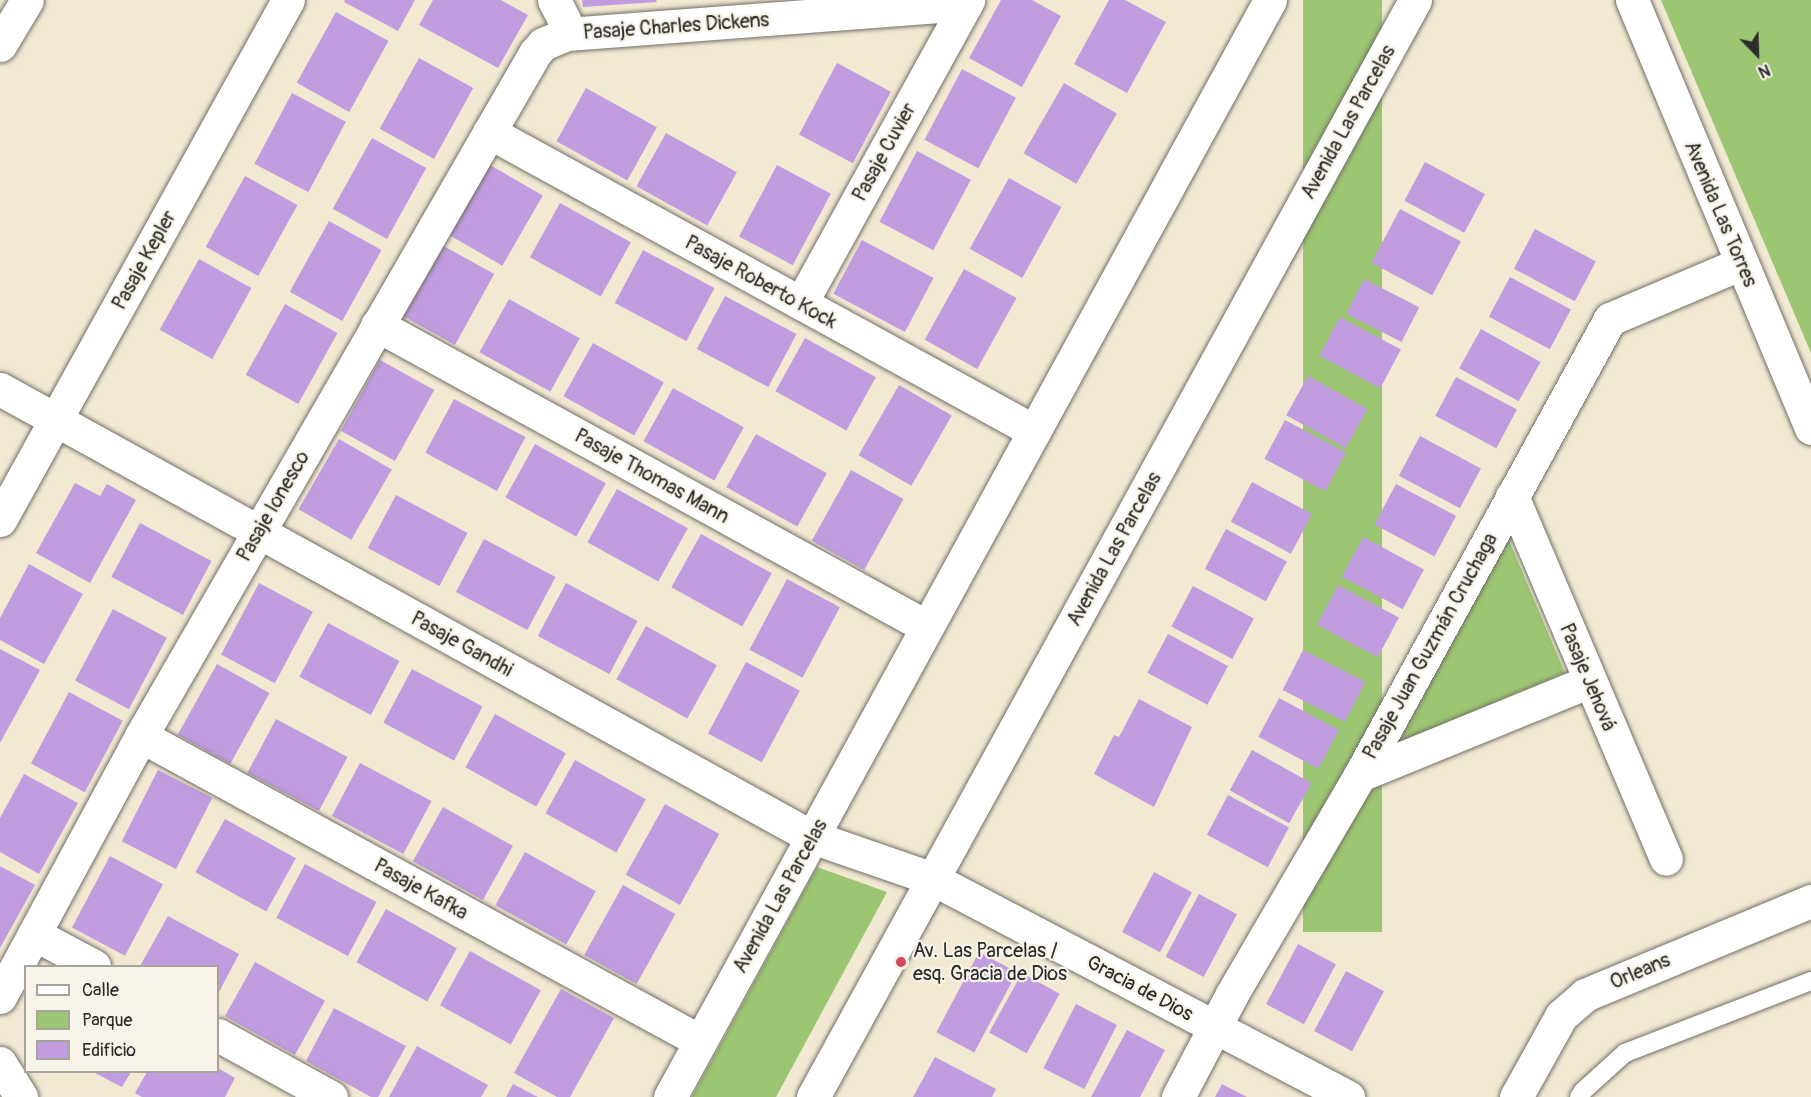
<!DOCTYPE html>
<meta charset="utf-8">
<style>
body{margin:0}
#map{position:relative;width:1811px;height:1097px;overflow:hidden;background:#f2e9d3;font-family:Pangolin,sans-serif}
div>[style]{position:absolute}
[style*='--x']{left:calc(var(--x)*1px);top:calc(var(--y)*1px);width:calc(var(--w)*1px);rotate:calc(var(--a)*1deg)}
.green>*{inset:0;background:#9cc672;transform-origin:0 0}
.building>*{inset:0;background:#c19ddf;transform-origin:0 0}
.roads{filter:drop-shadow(0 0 2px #716e66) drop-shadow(0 0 2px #716e66)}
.lane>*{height:18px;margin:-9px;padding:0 9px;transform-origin:9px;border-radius:9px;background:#fff}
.street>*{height:33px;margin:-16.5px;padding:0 16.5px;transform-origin:16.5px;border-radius:16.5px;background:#fff}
.secondary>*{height:33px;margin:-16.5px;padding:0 16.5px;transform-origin:16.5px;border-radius:16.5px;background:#fff}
.dots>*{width:16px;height:16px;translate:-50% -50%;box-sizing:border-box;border:3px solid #f7f3e8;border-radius:50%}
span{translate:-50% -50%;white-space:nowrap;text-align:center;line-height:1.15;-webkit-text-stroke:4.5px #f7f3e8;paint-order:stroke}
.street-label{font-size:20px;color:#2b2b2b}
.poi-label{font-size:20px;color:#2b2b2b}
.left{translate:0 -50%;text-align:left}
.legend{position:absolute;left:24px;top:965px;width:195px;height:108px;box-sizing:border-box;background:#f7f3e8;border:2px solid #a5a39c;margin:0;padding:8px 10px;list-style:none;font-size:18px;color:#2b2b2b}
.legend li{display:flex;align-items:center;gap:12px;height:30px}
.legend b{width:30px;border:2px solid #a5a39c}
.north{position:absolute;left:1727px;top:24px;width:60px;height:60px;-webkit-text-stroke:4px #f7f3e8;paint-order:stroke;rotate:157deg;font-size:16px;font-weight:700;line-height:24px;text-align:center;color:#2b2b2b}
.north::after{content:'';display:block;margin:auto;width:21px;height:27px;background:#2b2b2b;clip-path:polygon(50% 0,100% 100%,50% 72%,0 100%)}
</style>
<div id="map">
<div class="green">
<div style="left:1303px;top:0;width:79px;height:932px"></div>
<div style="clip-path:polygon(1661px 0,1811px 0,1811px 353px)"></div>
<div style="clip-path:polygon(1508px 538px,1565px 673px,1398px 743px)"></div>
<div style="clip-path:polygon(817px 867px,887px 892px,776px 1097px,692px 1097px)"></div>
</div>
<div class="building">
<div style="clip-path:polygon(345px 0,415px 0,398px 31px,344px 2px)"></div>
<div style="clip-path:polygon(433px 0,501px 0,528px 15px,498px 68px,419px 25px)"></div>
<div style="clip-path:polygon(582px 0,656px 0,657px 2px,583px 7px)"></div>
<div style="clip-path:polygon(1001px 0,1032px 0,1061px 16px,1022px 87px,969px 58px)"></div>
<div style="clip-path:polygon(1109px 0,1125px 0,1166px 22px,1127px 93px,1074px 64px)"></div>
<div style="left:336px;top:12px;width:60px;height:81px;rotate:29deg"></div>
<div style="left:419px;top:58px;width:62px;height:81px;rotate:29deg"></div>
<div style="left:837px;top:63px;width:61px;height:81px;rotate:28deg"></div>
<div style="left:962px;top:69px;width:61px;height:80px;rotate:28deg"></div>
<div style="left:1064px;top:83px;width:61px;height:81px;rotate:30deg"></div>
<div style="left:586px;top:88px;width:81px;height:61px;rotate:29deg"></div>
<div style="left:292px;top:93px;width:61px;height:80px;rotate:28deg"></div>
<div style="left:666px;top:133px;width:81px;height:61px;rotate:29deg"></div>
<div style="left:372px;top:138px;width:62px;height:81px;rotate:29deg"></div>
<div style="left:917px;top:151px;width:61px;height:80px;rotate:28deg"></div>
<div style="left:1425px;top:162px;width:68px;height:44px;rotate:28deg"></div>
<div style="left:490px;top:165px;width:61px;height:81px;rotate:30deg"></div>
<div style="left:777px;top:165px;width:61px;height:81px;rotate:28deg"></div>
<div style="left:245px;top:176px;width:60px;height:81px;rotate:29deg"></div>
<div style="left:1009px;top:178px;width:60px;height:81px;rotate:29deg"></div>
<div style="left:560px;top:203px;width:81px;height:62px;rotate:29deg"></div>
<div style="left:1400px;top:209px;width:69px;height:61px;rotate:28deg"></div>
<div style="left:329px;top:221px;width:60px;height:81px;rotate:29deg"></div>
<div style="left:1535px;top:229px;width:69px;height:45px;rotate:28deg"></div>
<div style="left:862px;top:240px;width:81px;height:61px;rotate:28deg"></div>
<div style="left:440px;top:244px;width:62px;height:81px;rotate:29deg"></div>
<div style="left:643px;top:250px;width:81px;height:60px;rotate:28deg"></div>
<div style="left:199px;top:259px;width:60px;height:81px;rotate:29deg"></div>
<div style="left:964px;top:269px;width:60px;height:81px;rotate:29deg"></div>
<div style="left:1510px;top:277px;width:69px;height:45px;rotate:28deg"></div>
<div style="left:1364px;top:279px;width:62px;height:39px;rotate:27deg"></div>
<div style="left:725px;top:296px;width:81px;height:60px;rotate:28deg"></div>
<div style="left:509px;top:299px;width:81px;height:61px;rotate:29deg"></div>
<div style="left:285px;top:304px;width:60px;height:81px;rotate:29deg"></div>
<div style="left:1340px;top:317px;width:69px;height:44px;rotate:28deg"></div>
<div style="left:1481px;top:329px;width:68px;height:45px;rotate:29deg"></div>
<div style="left:805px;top:338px;width:81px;height:61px;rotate:29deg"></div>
<div style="left:593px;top:343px;width:81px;height:61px;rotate:29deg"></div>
<div style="left:380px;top:360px;width:62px;height:81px;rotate:29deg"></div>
<div style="left:1308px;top:376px;width:68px;height:45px;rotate:29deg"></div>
<div style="left:1456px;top:377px;width:69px;height:44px;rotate:28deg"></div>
<div style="left:899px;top:385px;width:61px;height:81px;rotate:30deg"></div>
<div style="left:673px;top:388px;width:81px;height:61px;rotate:29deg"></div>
<div style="left:454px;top:399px;width:81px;height:61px;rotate:28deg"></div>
<div style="left:1285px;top:420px;width:69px;height:44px;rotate:28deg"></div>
<div style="left:756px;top:434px;width:81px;height:61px;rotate:29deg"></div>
<div style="left:1420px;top:436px;width:69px;height:45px;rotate:28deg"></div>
<div style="left:339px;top:439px;width:61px;height:81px;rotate:30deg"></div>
<div style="left:535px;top:444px;width:81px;height:61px;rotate:29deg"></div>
<div style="left:851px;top:470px;width:60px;height:81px;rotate:29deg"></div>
<div style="left:1252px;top:482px;width:68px;height:45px;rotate:28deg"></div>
<div style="clip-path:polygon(75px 483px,100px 496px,107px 484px,136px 500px,90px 583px,36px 553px)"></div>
<div style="left:1396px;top:484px;width:68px;height:46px;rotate:28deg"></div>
<div style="left:617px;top:489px;width:81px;height:61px;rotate:29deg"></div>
<div style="left:396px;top:495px;width:81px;height:60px;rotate:28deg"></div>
<div style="left:140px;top:523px;width:81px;height:61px;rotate:28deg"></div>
<div style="left:1226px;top:529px;width:69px;height:45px;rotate:28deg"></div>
<div style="left:701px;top:534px;width:81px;height:61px;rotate:29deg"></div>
<div style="left:1363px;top:537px;width:69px;height:45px;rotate:28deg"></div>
<div style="left:484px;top:539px;width:81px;height:60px;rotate:28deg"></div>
<div style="clip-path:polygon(29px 564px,83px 594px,44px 664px,0 640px,0 618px)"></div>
<div style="left:787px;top:579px;width:60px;height:80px;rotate:28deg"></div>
<div style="left:259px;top:583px;width:61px;height:81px;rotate:28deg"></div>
<div style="left:566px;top:583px;width:81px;height:60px;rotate:28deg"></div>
<div style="left:1338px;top:585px;width:69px;height:45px;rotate:28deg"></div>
<div style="left:1193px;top:586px;width:69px;height:46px;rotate:28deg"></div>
<div style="left:113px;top:609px;width:61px;height:81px;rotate:28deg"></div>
<div style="left:328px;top:623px;width:81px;height:61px;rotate:28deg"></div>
<div style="left:646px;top:626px;width:81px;height:61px;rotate:29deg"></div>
<div style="left:1168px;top:634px;width:68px;height:44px;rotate:28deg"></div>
<div style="clip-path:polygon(0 649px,40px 670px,0 743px)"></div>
<div style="left:1303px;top:650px;width:70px;height:45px;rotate:27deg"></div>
<div style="left:746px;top:662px;width:61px;height:81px;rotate:28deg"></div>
<div style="left:217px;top:664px;width:60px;height:81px;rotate:29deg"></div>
<div style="left:412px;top:669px;width:80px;height:61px;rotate:28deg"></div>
<div style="left:69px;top:692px;width:61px;height:81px;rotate:28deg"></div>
<div style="left:1279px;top:698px;width:68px;height:44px;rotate:28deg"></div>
<div style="clip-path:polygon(1139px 699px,1192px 727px,1154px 807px,1094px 774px,1114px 735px,1119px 737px)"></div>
<div style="left:495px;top:714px;width:81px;height:61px;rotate:29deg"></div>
<div style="left:276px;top:719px;width:81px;height:61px;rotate:28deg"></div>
<div style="left:1252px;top:750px;width:68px;height:46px;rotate:29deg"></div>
<div style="left:575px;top:760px;width:81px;height:61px;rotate:29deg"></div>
<div style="left:360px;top:763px;width:81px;height:60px;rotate:28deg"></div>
<div style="left:158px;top:770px;width:61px;height:80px;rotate:27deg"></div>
<div style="clip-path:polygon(24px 774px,78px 803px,39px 874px,0 852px,0 818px)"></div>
<div style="left:1228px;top:795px;width:69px;height:45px;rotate:28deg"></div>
<div style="left:665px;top:804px;width:62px;height:81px;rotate:29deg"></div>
<div style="left:443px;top:807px;width:80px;height:62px;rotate:29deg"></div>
<div style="left:225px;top:819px;width:81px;height:61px;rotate:29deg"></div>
<div style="left:525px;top:852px;width:81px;height:61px;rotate:29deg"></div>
<div style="left:110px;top:856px;width:60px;height:81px;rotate:28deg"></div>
<div style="left:305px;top:864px;width:81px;height:61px;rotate:28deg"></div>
<div style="clip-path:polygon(0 866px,35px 885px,0 948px)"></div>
<div style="left:1154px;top:872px;width:43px;height:68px;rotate:28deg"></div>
<div style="left:623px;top:885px;width:60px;height:80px;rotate:29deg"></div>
<div style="left:1199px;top:894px;width:43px;height:71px;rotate:28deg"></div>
<div style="left:386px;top:909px;width:81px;height:61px;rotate:29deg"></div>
<div style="clip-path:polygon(168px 916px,239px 954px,218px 994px,218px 966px,140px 966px)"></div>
<div style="left:1298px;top:944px;width:43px;height:68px;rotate:28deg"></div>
<div style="left:470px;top:951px;width:81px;height:62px;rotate:29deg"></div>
<div style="left:979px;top:952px;width:43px;height:91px;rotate:28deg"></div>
<div style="left:255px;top:962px;width:80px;height:62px;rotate:29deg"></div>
<div style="left:1346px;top:971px;width:43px;height:68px;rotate:28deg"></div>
<div style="left:1022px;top:973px;width:43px;height:68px;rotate:29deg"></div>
<div style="clip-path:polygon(561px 989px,614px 1018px,570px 1097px,557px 1097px,514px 1073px)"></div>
<div style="left:1076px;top:1004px;width:46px;height:72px;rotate:27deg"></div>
<div style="clip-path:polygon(334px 1008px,406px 1046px,378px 1097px,371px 1097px,306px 1061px)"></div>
<div style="clip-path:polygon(1127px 1030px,1165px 1050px,1140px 1097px,1091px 1097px)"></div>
<div style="clip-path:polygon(417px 1046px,488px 1085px,481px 1097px,389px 1097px)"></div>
<div style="clip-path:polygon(935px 1057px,996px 1089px,992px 1097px,913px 1097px)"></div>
<div style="clip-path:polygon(218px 1068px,235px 1078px,225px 1097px,142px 1097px,135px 1093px,147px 1072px,218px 1072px)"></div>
<div style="clip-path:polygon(93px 1072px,131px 1072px,122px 1087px)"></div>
<div style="clip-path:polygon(513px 1084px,538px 1097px,506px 1097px)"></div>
<div style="clip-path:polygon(1222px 1084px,1247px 1097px,1215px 1097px)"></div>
</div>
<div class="roads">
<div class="lane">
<div style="--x:1579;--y:1097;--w:7;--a:-56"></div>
<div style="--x:1583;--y:1091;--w:57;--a:-42.1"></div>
<div style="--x:1625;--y:1053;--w:199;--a:-21.2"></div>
</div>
<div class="street">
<div style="--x:554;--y:0;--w:22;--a:63"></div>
<div style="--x:564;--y:20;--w:14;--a:78"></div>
<div style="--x:0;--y:45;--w:52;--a:-59"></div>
<div style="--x:489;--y:132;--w:622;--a:28.75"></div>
<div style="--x:801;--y:303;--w:346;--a:-61.1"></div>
<div style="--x:377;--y:325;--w:627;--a:28.77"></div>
<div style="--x:0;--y:389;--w:927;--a:28.89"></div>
<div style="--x:812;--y:837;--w:128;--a:19.1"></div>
<div style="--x:933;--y:879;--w:469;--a:27.7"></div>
<div style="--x:1512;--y:496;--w:394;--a:67"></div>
<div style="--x:0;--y:520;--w:594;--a:-61.02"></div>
<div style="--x:141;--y:736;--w:637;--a:28.62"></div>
<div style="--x:1360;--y:775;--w:248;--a:-22.2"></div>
<div style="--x:34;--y:934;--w:68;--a:28.1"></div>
<div style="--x:0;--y:997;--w:297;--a:-61.6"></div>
<div style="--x:141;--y:736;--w:788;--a:-60.02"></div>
<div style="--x:535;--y:53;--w:12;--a:-48"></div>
<div style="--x:543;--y:44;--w:26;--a:-23"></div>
<div style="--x:567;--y:34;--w:400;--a:-4.3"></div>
<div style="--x:218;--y:1035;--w:129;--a:28.8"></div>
<div style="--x:0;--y:1063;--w:40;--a:58"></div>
<div style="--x:1178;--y:1097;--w:116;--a:-62.3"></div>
<div style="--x:1232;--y:994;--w:254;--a:-59.7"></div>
<div style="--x:1360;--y:775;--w:520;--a:-61.27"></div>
<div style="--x:1610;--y:319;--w:143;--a:-23"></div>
<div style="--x:1516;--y:1097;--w:93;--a:-60.9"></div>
<div style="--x:1561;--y:1016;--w:32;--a:-41"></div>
<div style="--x:1585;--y:995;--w:245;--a:-22.6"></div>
</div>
<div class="secondary">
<div style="--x:1632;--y:0;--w:464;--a:67.3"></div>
<div style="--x:670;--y:1097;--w:1250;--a:-61.32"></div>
<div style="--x:813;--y:1097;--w:1251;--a:-61.24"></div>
</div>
</div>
<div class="dots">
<div style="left:901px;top:962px;background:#d1495b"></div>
</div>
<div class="street-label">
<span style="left:676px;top:26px;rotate:-4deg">Pasaje Charles Dickens</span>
<span style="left:1348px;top:122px;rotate:-61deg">Avenida Las Parcelas</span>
<span style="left:884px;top:152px;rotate:-61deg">Pasaje Cuvier</span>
<span style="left:1721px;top:214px;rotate:67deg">Avenida Las Torres</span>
<span style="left:144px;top:260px;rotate:-61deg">Pasaje Kepler</span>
<span style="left:761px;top:282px;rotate:29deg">Pasaje Roberto Kock</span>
<span style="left:652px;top:476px;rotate:29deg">Pasaje Thomas Mann</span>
<span style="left:273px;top:506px;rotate:-60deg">Pasaje Ionesco</span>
<span style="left:1114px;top:549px;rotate:-61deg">Avenida Las Parcelas</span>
<span style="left:462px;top:644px;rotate:29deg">Pasaje Gandhi</span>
<span style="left:1430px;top:646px;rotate:-61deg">Pasaje Juan Guzmán Cruchaga</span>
<span style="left:1588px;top:677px;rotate:67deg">Pasaje Jehová</span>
<span style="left:421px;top:889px;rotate:29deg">Pasaje Kafka</span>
<span style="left:780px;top:896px;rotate:-61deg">Avenida Las Parcelas</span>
<span style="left:1640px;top:971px;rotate:-23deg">Orleans</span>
<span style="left:1140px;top:988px;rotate:28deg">Gracia de Dios</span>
</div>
<div class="poi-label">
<span class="left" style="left:913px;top:962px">Av. Las Parcelas /<br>esq. Gracia de Dios</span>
</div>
<ul class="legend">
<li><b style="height:8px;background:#fff"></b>Calle</li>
<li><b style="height:16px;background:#9cc672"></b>Parque</li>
<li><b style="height:16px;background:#c19ddf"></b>Edificio</li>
</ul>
<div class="north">N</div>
</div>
